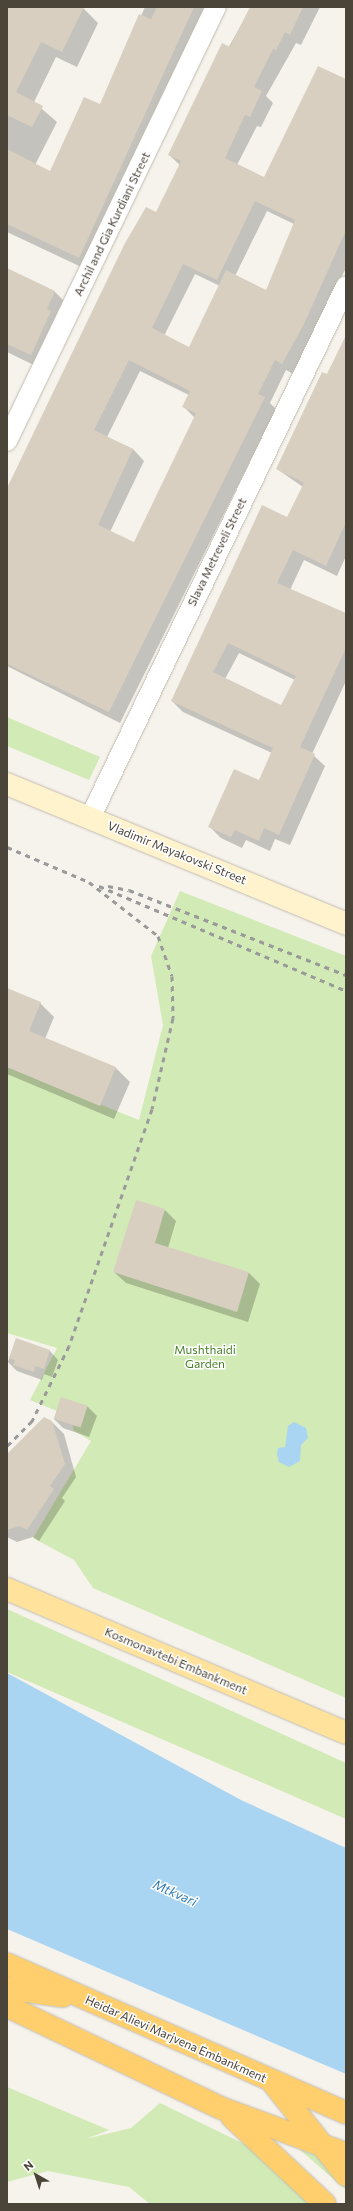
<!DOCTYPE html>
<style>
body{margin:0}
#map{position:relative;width:353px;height:2211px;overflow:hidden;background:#f6f3ec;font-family:Commissioner,sans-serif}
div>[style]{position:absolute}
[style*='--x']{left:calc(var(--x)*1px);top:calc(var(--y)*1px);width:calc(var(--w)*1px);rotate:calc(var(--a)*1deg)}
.green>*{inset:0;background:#d2eab5}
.water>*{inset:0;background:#a9d4f2}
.shadow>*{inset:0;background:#0003}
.building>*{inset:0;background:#d8cfc1;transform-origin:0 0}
.roads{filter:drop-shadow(0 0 1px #c2bbae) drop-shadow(0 0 1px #c2bbae)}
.street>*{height:20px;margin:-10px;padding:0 10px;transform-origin:10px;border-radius:10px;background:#fff}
.secondary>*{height:22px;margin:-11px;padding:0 11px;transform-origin:11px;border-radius:11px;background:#fff3cd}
.primary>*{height:22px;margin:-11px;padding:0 11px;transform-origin:11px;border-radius:11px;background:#ffe39c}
.highway>*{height:22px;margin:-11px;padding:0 11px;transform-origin:11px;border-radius:11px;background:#ffcf6e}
.rail>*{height:3px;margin-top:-1.5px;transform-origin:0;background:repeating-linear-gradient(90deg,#9a9a9a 0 5px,transparent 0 10px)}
span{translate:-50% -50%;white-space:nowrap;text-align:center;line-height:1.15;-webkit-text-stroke:3px #fff;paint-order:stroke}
.street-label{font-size:12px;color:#4b4439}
.park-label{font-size:12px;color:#4a7f2a}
.water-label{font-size:13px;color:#2e7ab2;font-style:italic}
.frame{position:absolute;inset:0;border:8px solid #4b4439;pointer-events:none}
.north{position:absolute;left:16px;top:2155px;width:40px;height:40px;-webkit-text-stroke:3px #fff;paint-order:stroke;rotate:321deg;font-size:11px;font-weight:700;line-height:16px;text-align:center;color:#4b4439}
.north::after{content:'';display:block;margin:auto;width:14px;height:18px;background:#4b4439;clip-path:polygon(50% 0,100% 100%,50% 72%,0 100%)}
</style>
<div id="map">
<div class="green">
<div style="clip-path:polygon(7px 717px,100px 757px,89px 780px,7px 746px)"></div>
<div style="clip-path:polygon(180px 891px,346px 956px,346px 1698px,93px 1588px,74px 1560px,33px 1538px,91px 1441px,73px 1430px,74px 1418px,30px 1400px,57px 1348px,7px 1333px,7px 1067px,139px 1120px,163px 1025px,151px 956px)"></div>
<div style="clip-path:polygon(7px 1609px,346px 1763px,346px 1819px,7px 1672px)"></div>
<div style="clip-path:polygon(7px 2087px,109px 2130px,86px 2139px,131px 2128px,160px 2103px,271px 2157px,331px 2204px,150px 2204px,129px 2187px,48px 2171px,7px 2182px)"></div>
<div style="clip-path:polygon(299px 2149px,324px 2158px,346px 2181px,346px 2190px)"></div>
</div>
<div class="water">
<div style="clip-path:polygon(294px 1422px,306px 1428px,308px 1438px,301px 1445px,300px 1461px,289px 1467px,279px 1462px,277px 1454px,278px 1448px,285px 1447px,288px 1426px)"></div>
<div style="clip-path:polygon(7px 1673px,241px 1800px,346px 1848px,346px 2074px,7px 1929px)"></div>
</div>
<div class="shadow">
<div style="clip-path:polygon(7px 7px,82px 7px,98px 23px,77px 67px,56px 57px,34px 102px,57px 122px,35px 165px,50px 172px,101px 105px,145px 7px,221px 7px,94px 273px,7px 232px)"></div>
<div style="clip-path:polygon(evenodd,251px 7px,320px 7px,301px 45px,296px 43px,266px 96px,273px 103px,261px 127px,257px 126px,237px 165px,264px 178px,346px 81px,346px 268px,293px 374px,286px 370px,270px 403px,276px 409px,120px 723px,7px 666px,7px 490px,157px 213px,180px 165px,169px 155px,251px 7px,267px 211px,294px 224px,267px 291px,235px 276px,267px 211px,251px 7px,195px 274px,220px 286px,190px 348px,164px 336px,195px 274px,251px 7px,140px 371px,189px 395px,184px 407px,195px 418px,134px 543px,110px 532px,144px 461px,133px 449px,107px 437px,140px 371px)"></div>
<div style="clip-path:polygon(7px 269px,55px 292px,72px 309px,48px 372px,7px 352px)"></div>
<div style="clip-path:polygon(evenodd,346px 338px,346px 556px,337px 576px,304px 560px,290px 590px,346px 615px,346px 681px,312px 754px,325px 766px,290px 845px,275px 839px,270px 851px,246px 840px,242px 848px,221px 838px,210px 827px,259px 781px,272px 753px,183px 712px,172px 701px,288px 518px,303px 487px,277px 469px,346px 338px,239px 653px,295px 680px,282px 707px,225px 679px,239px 653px)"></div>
<div style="clip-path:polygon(7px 989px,40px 1003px,54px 1017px,45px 1039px,116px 1068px,130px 1082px,114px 1119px,7px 1074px)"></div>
<div style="clip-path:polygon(165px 1210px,176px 1221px,168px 1248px,249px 1273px,260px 1284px,248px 1322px,126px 1283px,114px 1272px)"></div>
<div style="clip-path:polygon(16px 1339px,50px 1351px,58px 1360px,52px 1377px,44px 1374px,42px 1380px,17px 1371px,8px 1362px)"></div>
<div style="clip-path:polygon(61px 1398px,88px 1407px,97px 1416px,89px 1437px,63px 1428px,54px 1419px)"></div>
<div style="clip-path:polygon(52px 1422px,64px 1434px,76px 1477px,62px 1498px,65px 1501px,39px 1541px,33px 1537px,17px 1542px,7px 1537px,7px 1455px)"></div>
</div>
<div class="building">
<div style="clip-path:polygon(7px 7px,84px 7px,62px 52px,41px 42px,16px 92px,43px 106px,32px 127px,7px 115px)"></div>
<div style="clip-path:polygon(157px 7px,194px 7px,79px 258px,7px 224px,7px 149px,50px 171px,84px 97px,100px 104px,139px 14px,151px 19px)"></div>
<div style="clip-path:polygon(evenodd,250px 7px,303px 7px,290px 35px,285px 32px,276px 50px,273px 49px,254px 87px,262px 91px,250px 117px,245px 115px,225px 158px,264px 177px,318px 66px,346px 79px,346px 230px,304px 324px,282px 364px,275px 360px,258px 394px,265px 397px,109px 712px,7px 664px,7px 488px,124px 245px,146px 207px,156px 212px,181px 161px,168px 155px,222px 43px,230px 47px,250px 7px,255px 201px,295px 220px,266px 290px,226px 270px,189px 347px,152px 328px,183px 264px,217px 280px,255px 201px,250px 7px,129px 360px,190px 391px,182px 407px,196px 413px,134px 542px,98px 525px,133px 449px,94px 430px,129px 360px)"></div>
<div style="clip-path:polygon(7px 268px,55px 291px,47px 309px,51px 311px,31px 355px,7px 344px)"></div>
<div style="clip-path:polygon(evenodd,346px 335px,346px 522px,326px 566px,293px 550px,277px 583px,346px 613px,346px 648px,300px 747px,315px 754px,279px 835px,264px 828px,259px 841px,235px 830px,231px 837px,208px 827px,234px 769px,259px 780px,273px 748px,171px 701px,262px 505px,287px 517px,304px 483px,276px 469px,322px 372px,327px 374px,346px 335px,228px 643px,296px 676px,281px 705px,213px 672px,228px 643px)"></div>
<div style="clip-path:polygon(7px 988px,41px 1002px,29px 1031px,116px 1067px,100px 1106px,7px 1067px)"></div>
<div style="clip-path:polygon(136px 1200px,165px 1209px,155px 1243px,249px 1272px,237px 1312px,113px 1272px)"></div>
<div style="clip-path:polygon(16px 1338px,50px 1350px,44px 1369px,35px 1366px,34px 1372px,13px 1365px,15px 1360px,9px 1358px)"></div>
<div style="left:61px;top:1397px;width:28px;height:23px;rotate:18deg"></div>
<div style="clip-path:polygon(44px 1417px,52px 1421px,65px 1464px,50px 1486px,54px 1489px,27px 1530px,20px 1526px,7px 1530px,7px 1454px)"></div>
</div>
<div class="roads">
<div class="street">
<div style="--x:7;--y:441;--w:482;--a:-64.3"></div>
<div style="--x:90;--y:818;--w:590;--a:-64.3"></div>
</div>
<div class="secondary">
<div style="--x:7;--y:784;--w:367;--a:22.4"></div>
</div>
<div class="primary">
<div style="--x:7;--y:1589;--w:368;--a:23"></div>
</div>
<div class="highway">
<div style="--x:7;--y:1964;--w:370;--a:23.7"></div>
<div style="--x:7;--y:1988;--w:56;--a:8.3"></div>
<div style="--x:7;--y:2006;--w:237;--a:25.5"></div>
<div style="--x:221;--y:2108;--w:133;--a:20.2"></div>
<div style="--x:273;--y:2083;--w:117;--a:51.6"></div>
<div style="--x:232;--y:2117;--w:127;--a:43.1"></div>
</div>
</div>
<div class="rail">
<div style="--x:7;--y:847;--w:89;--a:23.1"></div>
<div style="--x:89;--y:882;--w:88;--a:38"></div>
<div style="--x:158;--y:936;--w:42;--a:70.7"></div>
<div style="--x:172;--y:976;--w:42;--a:88.6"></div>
<div style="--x:173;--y:1018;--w:93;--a:103"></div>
<div style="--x:152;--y:1109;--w:251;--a:109.3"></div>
<div style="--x:69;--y:1346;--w:84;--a:116.3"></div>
<div style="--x:32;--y:1421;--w:35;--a:135"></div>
<div style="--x:99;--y:886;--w:268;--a:23"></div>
<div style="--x:108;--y:886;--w:21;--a:11"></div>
<div style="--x:129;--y:890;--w:233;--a:21.4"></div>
</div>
<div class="street-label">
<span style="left:112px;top:224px;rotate:-64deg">Archil and Gia Kurdiani Street</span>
<span style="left:217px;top:552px;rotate:-64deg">Slava Metreveli Street</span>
<span style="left:177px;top:853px;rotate:22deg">Vladimir Mayakovski Street</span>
<span style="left:176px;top:1661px;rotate:23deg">Kosmonavtebi Embankment</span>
<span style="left:176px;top:2039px;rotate:24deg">Heidar Alievi Marjvena Embankment</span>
</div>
<div class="park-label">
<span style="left:205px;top:1357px">Mushthaidi<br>Garden</span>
</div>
<div class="water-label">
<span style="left:175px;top:1893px;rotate:24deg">Mtkvari</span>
</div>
<div class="frame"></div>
<div class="north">N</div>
</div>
